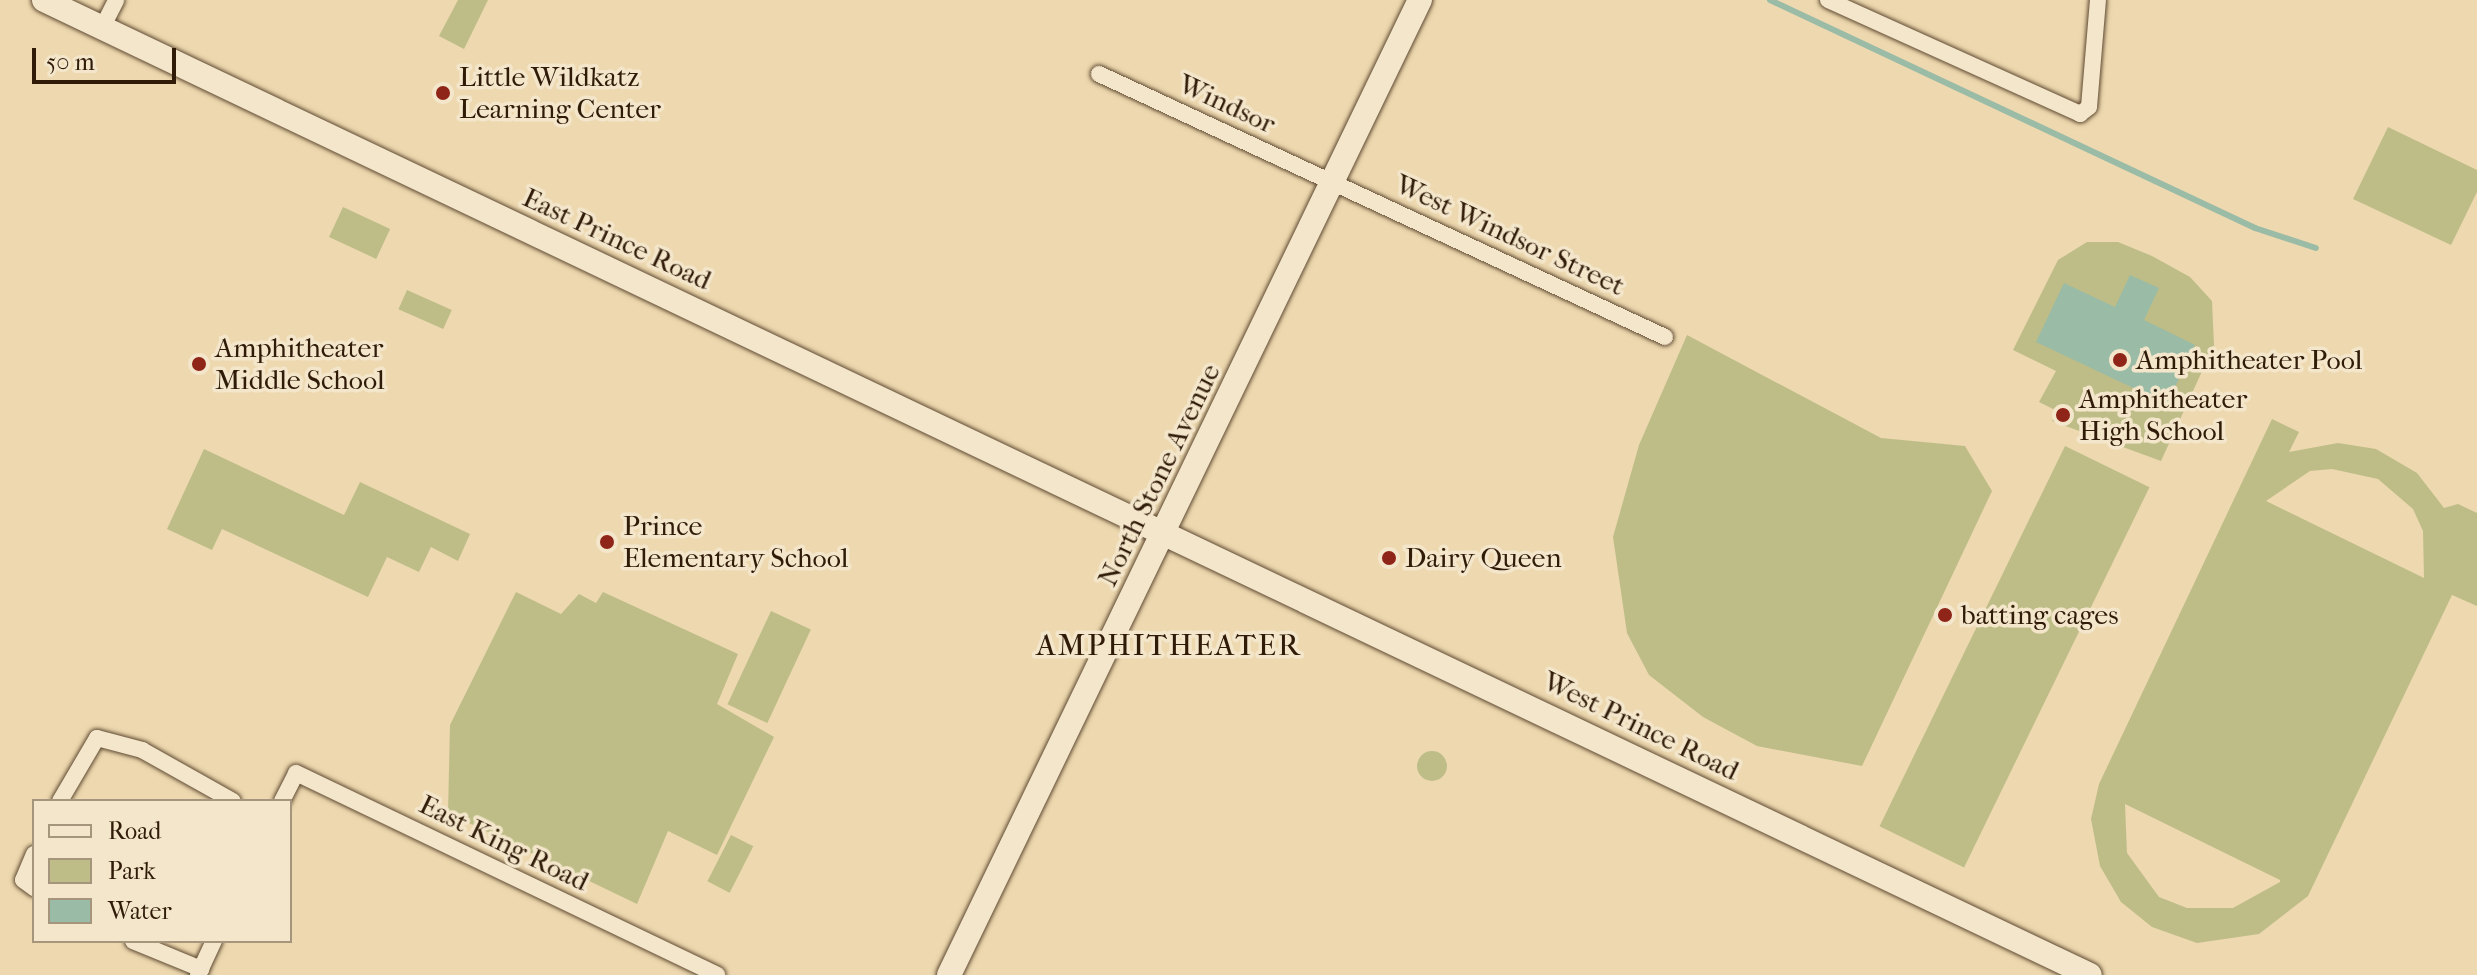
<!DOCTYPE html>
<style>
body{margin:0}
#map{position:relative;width:2477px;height:975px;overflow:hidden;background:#edd8af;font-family:"IM FELL French Canon",serif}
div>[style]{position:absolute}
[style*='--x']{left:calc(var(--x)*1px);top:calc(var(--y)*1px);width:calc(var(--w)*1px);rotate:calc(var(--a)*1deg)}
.green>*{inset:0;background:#bebd87;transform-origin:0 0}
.round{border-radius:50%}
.water>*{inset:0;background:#9abba6}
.stream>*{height:6px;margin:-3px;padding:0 3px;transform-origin:3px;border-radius:3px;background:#9abba6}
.roads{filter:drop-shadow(0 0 2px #5f4a32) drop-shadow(0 0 2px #5f4a32)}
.minor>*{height:16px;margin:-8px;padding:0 8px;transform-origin:8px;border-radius:8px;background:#f3e6cb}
.secondary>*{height:24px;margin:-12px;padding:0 12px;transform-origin:12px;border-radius:12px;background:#f3e6cb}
.dots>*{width:22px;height:22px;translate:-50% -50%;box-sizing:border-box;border:4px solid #f3e6cb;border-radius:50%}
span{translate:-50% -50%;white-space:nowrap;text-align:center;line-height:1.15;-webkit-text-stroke:7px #f3e6cb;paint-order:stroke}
.poi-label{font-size:28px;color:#301b09}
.left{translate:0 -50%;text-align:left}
.street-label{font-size:28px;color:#301b09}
.neighbourhood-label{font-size:30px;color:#301b09;letter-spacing:2px}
.legend{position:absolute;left:32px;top:799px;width:260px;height:144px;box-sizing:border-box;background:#f3e6cb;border:2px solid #a5957d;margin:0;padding:10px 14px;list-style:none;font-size:24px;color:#301b09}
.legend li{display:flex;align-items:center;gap:16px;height:40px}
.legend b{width:40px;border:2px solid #a5957d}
.scale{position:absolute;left:32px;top:48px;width:144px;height:36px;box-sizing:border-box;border:4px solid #301b09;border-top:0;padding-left:10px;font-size:24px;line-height:28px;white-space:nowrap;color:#301b09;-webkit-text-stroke:6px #f3e6cb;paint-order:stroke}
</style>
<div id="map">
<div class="green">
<div style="clip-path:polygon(458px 0,488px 0,464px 49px,439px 36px)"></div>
<div style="clip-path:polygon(2388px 127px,2477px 170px,2477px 192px,2451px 245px,2353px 199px)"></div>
<div style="left:343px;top:207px;width:52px;height:33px;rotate:25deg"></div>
<div style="clip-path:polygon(2087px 242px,2118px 242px,2152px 256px,2190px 277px,2212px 301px,2214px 345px,2161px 461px,2052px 421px,2057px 411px,2039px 402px,2056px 371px,2013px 350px,2058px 260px)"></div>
<div style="left:407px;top:290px;width:49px;height:21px;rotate:24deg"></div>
<div style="clip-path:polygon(1687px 335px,1881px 438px,1965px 446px,1992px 491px,1862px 766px,1757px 746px,1703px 717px,1649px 675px,1627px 633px,1613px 537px,1639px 445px)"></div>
<div style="clip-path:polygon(evenodd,2272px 419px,2299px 432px,2289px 452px,2338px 443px,2376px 449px,2417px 473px,2444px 508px,2458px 504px,2477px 513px,2477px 606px,2452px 595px,2308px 896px,2259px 934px,2197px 943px,2152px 927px,2121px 902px,2100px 866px,2091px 819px,2099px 784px,2272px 419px,2332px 469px,2378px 479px,2413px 509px,2423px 531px,2424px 578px,2266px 501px,2310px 471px,2332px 469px,2272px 419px,2125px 804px,2280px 880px,2280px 882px,2233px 908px,2187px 908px,2159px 897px,2127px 853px,2125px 804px)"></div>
<div style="left:2065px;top:446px;width:94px;height:423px;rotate:26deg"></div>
<div style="clip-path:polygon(204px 449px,344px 515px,360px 482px,470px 534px,458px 561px,431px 547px,419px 572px,387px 557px,368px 597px,222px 529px,212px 550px,167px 529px)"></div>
<div style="clip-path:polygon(516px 592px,561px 614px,579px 594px,596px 603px,603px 592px,738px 654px,717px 704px,774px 737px,717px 855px,668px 831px,637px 904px,448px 813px,450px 725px)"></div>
<div style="left:771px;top:611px;width:44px;height:103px;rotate:25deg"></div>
<div class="round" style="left:1417px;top:751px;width:30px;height:30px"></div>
<div style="left:731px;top:835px;width:25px;height:52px;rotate:27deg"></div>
</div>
<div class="water">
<div style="clip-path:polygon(2130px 275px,2159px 288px,2144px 320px,2195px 345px,2167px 404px,2036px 342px,2064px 283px,2115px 307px)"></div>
</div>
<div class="stream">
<div style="--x:1770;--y:0;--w:536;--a:25.18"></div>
<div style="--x:2255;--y:228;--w:64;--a:18.2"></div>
</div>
<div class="roads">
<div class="minor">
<div style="--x:1828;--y:0;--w:277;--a:24.3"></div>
<div style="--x:2080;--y:114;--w:11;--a:-38"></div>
<div style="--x:2089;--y:107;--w:107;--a:-85.2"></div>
<div style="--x:102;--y:28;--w:31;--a:-63"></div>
<div style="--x:1099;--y:74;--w:624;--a:24.92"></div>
<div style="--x:60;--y:801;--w:73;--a:-59.6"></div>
<div style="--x:97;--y:738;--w:47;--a:14.9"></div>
<div style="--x:142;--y:750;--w:104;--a:29.3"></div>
<div style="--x:282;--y:801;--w:31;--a:-63"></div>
<div style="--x:296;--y:773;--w:467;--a:25.6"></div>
<div style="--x:34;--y:854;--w:28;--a:113"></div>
<div style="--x:23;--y:880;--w:14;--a:36"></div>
<div style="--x:133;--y:941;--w:74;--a:22.4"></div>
<div style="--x:198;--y:975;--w:38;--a:-65"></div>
</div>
<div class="secondary">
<div style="--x:44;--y:0;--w:2266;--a:25.48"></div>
<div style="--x:949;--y:975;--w:1083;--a:-64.22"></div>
</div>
</div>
<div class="dots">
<div style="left:443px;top:93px;background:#8f2418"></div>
<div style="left:2120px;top:360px;background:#8f2418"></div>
<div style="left:199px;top:364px;background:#8f2418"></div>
<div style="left:2063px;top:415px;background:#8f2418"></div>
<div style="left:607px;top:542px;background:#8f2418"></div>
<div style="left:1389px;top:558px;background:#8f2418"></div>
<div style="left:1945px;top:615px;background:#8f2418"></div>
</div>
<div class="poi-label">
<span class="left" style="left:459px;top:93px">Little Wildkatz<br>Learning Center</span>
<span class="left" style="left:215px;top:364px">Amphitheater<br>Middle School</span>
<span class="left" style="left:2136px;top:360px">Amphitheater Pool</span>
<span class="left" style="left:2079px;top:415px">Amphitheater<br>High School</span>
<span class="left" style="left:623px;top:542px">Prince<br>Elementary School</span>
<span class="left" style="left:1405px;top:558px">Dairy Queen</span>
<span class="left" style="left:1961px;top:615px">batting cages</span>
</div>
<div class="street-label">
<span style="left:1227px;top:104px;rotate:25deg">Windsor</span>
<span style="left:1510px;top:235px;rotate:25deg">West Windsor Street</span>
<span style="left:617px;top:239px;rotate:25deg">East Prince Road</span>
<span style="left:1159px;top:475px;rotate:-64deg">North Stone Avenue</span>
<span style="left:1641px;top:726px;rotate:26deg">West Prince Road</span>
<span style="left:504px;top:843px;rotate:26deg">East King Road</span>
</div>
<div class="neighbourhood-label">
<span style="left:1169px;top:646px">AMPHITHEATER</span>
</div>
<ul class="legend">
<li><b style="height:10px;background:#f3e6cb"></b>Road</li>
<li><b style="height:22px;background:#bebd87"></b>Park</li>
<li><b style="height:22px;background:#9abba6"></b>Water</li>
</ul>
<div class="scale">50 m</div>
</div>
